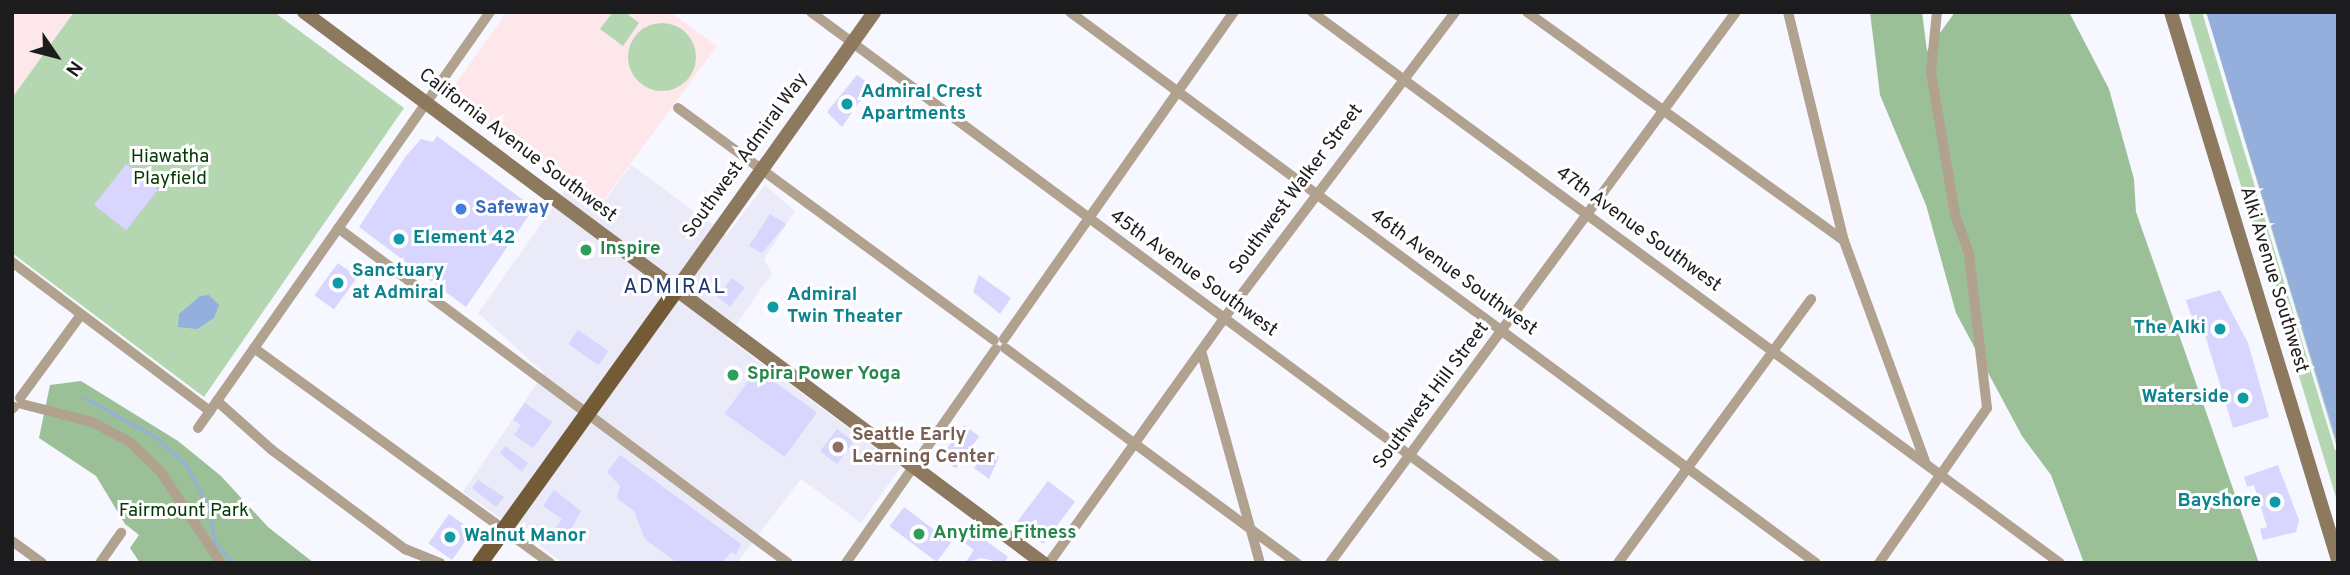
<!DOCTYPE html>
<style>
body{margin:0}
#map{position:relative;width:2350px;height:575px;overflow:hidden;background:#f7f7ff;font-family:Overpass,sans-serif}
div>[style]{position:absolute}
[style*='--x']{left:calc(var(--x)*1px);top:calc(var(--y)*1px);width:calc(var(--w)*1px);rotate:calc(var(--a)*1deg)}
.built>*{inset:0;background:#ebeaf9}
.education>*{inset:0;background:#fde7ea}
.green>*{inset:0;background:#b4d7b1}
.round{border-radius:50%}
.forest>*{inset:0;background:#9bc097}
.water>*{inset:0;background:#94afdb}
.pier>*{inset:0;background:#f7f7ff}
.stream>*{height:2.5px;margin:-1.25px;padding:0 1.25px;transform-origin:1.25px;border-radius:1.25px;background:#94afdb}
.building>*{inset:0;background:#d8d5fe;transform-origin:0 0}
.minor>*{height:10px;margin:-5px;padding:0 5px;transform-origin:5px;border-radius:5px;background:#b0a28f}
.secondary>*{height:14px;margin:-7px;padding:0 7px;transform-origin:7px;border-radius:7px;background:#8d795d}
.primary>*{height:16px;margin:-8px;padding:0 8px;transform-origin:8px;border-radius:8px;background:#745b38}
.dots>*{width:19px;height:19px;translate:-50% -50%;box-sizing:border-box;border:4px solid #fff;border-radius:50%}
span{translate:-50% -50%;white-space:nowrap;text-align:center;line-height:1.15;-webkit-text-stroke:6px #fff;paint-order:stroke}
.culture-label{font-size:19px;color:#0d838f;font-weight:700}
.left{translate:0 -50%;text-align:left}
.right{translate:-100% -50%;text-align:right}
.street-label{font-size:19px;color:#1c1c1f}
.park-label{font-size:19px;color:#013902}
.shop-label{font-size:19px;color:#366cbe;font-weight:700}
.leisure-label{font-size:19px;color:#27864d;font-weight:700}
.education-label{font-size:19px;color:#785e54;font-weight:700}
.neighbourhood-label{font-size:21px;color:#20376e;letter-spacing:2px}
.frame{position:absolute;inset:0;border:14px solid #1c1c1f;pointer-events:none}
.north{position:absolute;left:21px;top:21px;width:70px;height:70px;-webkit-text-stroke:5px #fff;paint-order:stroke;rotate:125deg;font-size:19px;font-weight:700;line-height:28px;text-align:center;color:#1c1c1f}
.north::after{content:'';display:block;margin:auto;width:24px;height:32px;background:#1c1c1f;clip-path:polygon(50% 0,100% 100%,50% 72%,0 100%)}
</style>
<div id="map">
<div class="built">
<div style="clip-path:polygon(631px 165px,727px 235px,765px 185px,795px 211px,764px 259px,772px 273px,727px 338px,901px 467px,861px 523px,801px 479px,737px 563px,564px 563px,463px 492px,544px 373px,478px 313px,566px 189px,597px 211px)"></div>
</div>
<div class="education">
<div style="clip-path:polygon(12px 12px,74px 12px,12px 98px)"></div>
<div style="clip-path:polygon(507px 12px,670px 12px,717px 46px,598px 208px,446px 97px)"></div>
</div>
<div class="green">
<div style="clip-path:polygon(74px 12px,274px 12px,404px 108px,204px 397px,12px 253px,12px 98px)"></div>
<div style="clip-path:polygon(613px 12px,625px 12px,639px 23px,623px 46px,600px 29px)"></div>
<div style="clip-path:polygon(2188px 12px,2206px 12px,2338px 447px,2338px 504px)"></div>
<div class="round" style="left:628px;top:23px;width:68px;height:68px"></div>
</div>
<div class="forest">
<div style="clip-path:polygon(1870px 12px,1922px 12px,1927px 51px,1955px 12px,2069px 12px,2109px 89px,2134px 179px,2136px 212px,2259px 563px,2084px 563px,2051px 475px,2022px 436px,1956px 313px,1926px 205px,1880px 95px)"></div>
<div style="clip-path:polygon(81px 381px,178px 441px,221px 476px,268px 527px,314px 563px,140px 563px,130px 548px,139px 535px,125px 524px,96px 476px,39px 438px,50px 385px)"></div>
</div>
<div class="water">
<div style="clip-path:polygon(2206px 12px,2338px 12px,2338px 447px)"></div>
<div style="clip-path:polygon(209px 295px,219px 305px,214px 318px,197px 329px,178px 327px,179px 314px,200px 296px)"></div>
</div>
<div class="pier">
<div style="clip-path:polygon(2202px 12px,2206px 12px,2338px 451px,2335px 450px)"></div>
</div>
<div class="stream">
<div style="--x:85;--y:398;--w:77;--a:28.6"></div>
<div style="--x:153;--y:435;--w:44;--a:41.3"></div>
<div style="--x:186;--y:464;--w:50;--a:62.4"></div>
<div style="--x:209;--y:508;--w:34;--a:80"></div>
<div style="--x:215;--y:541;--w:28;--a:51"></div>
</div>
<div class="building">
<div style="clip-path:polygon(857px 75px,871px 85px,842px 127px,827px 112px)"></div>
<div style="clip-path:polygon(437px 136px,534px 208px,466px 307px,359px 227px,406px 156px,421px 139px,433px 142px)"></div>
<div style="left:126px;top:164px;width:41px;height:52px;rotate:38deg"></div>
<div style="clip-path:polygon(770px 214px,786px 224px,762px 253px,749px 246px)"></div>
<div style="left:338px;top:263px;width:24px;height:40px;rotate:36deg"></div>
<div style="clip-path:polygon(979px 275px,1011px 298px,1000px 314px,973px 292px)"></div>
<div style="left:732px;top:278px;width:16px;height:24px;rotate:38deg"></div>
<div style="clip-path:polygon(2220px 290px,2248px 343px,2269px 417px,2233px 428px,2206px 338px,2200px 323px,2194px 325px,2186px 300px)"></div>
<div style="left:578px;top:330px;width:37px;height:17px;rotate:35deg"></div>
<div style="left:757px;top:369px;width:74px;height:55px;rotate:36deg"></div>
<div style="clip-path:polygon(525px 403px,552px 422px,533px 448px,514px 435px,521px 425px,513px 420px)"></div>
<div style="left:964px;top:425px;width:19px;height:40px;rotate:36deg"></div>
<div style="left:837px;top:429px;width:21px;height:28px;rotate:37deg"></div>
<div style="clip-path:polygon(505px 446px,528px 463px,522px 472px,500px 453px)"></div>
<div style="clip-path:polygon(988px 449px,999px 457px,989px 479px,974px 468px)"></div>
<div style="clip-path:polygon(620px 455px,741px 544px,736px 555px,731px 552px,722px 563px,677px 563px,645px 539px,634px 511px,617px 498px,620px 486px,607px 472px)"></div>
<div style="clip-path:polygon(2278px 465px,2299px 520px,2296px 532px,2263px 540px,2260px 529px,2267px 527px,2254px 485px,2247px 487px,2244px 477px)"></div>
<div style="clip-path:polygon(478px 480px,504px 497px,496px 507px,472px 488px)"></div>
<div style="left:1048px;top:481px;width:34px;height:53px;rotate:37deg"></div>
<div style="clip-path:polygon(554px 490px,581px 511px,563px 543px,551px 534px,562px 519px,543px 506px)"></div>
<div style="left:904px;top:507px;width:59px;height:24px;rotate:37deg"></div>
<div style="left:449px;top:514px;width:29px;height:36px;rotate:35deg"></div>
<div style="clip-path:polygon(974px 532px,1008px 557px,1004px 563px,981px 558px,965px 563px,974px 550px,965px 543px)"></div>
</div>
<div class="minor">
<div style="--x:811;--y:12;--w:926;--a:36.52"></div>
<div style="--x:1070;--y:12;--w:927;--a:36.45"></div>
<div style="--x:1312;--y:12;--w:929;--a:36.38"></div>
<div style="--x:1527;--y:12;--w:391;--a:35.8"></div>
<div style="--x:1788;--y:12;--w:236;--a:76.3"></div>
<div style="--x:1844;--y:241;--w:234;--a:69.8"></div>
<div style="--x:678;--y:108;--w:392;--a:36.3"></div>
<div style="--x:338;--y:228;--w:561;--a:36.67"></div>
<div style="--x:12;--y:262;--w:248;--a:37"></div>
<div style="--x:1004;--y:339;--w:400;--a:-54.9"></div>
<div style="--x:254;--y:348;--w:366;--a:36"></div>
<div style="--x:1005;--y:348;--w:363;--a:36.4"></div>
<div style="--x:1202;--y:354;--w:217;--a:74.5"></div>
<div style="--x:20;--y:398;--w:102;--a:-53.8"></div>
<div style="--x:217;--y:401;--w:74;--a:41.7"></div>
<div style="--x:272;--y:450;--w:166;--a:36.7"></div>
<div style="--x:405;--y:549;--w:38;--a:22"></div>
<div style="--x:22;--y:404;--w:72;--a:14.4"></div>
<div style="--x:92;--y:422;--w:43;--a:27.8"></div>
<div style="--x:130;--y:442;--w:42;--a:44"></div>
<div style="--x:160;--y:471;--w:110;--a:56.5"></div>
<div style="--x:12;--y:409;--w:3;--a:-45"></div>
<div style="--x:198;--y:428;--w:508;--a:-54.93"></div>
<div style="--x:12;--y:541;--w:37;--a:36"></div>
<div style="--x:100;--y:563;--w:37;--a:-55"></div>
<div style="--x:846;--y:563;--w:261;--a:-55"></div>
<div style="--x:1049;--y:563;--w:315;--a:-54.4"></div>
<div style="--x:1232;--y:307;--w:370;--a:-52.9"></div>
<div style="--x:1330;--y:563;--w:684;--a:-53.62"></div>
<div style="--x:1618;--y:563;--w:327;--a:-53.8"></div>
<div style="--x:1879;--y:563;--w:189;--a:-55.1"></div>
<div style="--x:1987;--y:408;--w:155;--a:-96.7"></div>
<div style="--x:1969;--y:254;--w:42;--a:-109.3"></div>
<div style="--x:1955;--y:214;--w:144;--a:-99.6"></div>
<div style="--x:1931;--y:72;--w:60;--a:-84.3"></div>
</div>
<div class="secondary">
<div style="--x:304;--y:12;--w:922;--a:36.71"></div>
<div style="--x:2171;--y:12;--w:573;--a:73.05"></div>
<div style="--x:676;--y:290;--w:341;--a:-54.5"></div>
</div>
<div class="primary">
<div style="--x:480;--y:563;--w:336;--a:-54.3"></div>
</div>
<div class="dots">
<div style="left:847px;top:104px;background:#0f9aa8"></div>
<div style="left:461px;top:209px;background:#3f7fe0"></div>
<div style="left:399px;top:239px;background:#0f9aa8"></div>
<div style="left:586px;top:250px;background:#2e9e5b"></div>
<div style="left:338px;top:283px;background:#0f9aa8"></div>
<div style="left:773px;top:307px;background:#0f9aa8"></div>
<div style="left:2220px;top:329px;background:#0f9aa8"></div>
<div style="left:733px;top:375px;background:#2e9e5b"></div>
<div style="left:2243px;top:398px;background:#0f9aa8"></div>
<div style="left:838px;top:447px;background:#8d6e63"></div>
<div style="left:2275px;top:502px;background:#0f9aa8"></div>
<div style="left:919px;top:534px;background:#2e9e5b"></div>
<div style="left:450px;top:537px;background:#0f9aa8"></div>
</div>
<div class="culture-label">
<span class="left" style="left:861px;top:104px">Admiral Crest<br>Apartments</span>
<span class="left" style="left:413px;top:239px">Element 42</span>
<span class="left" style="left:352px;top:283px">Sanctuary<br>at Admiral</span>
<span class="left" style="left:787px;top:307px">Admiral<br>Twin Theater</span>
<span class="right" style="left:2206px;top:329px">The Alki</span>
<span class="right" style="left:2229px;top:398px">Waterside</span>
<span class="right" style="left:2261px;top:502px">Bayshore</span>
<span class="left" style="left:464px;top:537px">Walnut Manor</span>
</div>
<div class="street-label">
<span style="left:517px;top:146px;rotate:37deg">California Avenue Southwest</span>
<span style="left:746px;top:156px;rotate:-54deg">Southwest Admiral Way</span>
<span style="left:1297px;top:190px;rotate:-53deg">Southwest Walker Street</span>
<span style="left:1638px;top:230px;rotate:36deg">47th Avenue Southwest</span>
<span style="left:1453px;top:273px;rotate:36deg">46th Avenue Southwest</span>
<span style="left:1193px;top:274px;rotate:36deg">45th Avenue Southwest</span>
<span style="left:2273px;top:280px;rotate:73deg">Alki Avenue Southwest</span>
<span style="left:1432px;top:396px;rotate:-53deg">Southwest Hill Street</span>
</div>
<div class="park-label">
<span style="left:170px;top:169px">Hiawatha<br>Playfield</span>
<span style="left:184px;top:512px">Fairmount Park</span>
</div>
<div class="shop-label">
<span class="left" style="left:475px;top:209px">Safeway</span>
</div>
<div class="leisure-label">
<span class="left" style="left:600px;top:250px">Inspire</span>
<span class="left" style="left:747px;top:375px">Spira Power Yoga</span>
<span class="left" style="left:933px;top:534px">Anytime Fitness</span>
</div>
<div class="education-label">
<span class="left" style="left:852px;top:447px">Seattle Early<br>Learning Center</span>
</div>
<div class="neighbourhood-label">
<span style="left:675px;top:288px">ADMIRAL</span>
</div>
<div class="frame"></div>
<div class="north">N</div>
</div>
